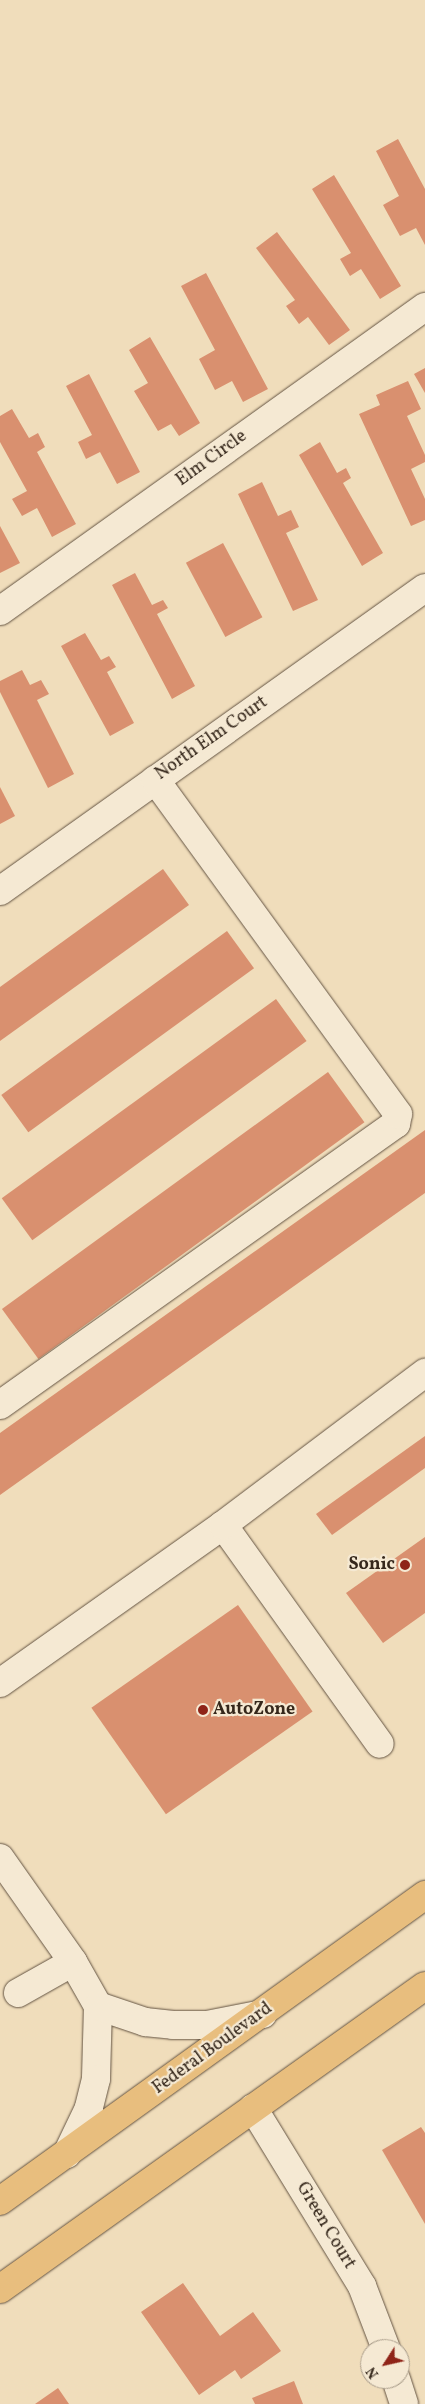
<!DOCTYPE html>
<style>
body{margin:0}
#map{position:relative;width:425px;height:2404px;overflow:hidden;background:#f0ddbb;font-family:Vollkorn,serif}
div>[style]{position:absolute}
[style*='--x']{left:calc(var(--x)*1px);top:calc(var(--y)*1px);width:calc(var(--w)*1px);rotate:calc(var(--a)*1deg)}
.building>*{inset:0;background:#d9906f;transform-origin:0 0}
.roads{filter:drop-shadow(0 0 1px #645443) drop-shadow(0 0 1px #645443)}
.minor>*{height:28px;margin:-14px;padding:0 14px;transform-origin:14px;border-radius:14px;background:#f5e9d3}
.major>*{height:28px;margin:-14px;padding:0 14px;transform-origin:14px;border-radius:14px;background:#e8be7e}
.dots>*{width:14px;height:14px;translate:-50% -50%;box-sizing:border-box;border:2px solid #f5e9d3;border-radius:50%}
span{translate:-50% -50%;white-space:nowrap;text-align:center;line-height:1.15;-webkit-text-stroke:4.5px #f5e9d3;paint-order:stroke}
.street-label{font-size:18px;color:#35271b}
.poi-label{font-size:18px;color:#35271b;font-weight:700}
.right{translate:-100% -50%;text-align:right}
.left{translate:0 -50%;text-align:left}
.north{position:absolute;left:360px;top:2339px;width:50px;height:50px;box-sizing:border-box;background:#f5e9d3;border:1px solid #a89b89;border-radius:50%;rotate:235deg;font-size:14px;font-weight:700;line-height:20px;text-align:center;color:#35271b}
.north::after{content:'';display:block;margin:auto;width:18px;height:22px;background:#8f2418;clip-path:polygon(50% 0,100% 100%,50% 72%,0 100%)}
</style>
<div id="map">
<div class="building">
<div style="clip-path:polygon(398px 139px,425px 189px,425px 245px,416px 228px,400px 236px,383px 205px,399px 196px,376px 151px)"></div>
<div style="clip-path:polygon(334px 175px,401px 286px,380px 299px,361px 269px,350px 276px,340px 259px,351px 253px,312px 189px)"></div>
<div style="clip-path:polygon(277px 232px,350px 330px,329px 345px,308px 317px,299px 324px,286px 306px,295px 300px,256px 248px)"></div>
<div style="clip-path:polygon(206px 273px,268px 389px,243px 402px,232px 381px,215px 390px,199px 359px,215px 350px,181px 286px)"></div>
<div style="clip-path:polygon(150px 337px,200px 423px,179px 436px,171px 424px,158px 431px,134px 391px,148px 383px,129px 350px)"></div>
<div style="clip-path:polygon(425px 368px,425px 393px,414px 374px)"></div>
<div style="clip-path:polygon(89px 374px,140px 472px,117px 484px,100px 452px,86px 459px,78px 442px,92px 435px,66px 386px)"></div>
<div style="clip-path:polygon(408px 381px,421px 409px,407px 416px,425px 455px,425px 462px,411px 469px,425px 499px,425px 520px,411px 526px,359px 414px,380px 405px,376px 395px)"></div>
<div style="clip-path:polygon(12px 409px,29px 438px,38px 433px,45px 447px,37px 452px,76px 524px,52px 537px,37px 508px,22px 516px,12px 499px,27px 491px,0 442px,0 416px)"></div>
<div style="clip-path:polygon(320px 442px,337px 473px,346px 468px,351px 478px,343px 483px,383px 553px,362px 566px,299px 455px)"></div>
<div style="clip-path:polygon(262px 482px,278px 516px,291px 510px,299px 527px,286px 533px,318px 600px,293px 611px,238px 494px)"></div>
<div style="clip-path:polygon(0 526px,20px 563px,0 573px)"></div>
<div style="left:223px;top:543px;width:84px;height:42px;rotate:62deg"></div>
<div style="clip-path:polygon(135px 573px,152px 605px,163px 600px,168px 608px,157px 614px,195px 686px,172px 699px,112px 585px)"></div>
<div style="clip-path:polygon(85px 633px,101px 660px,109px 656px,116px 667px,107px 672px,134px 723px,110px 736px,61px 646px)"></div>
<div style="clip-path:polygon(22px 670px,30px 685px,41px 680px,49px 694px,37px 700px,74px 774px,48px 788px,0 692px,0 681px)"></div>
<div style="clip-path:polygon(0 787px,15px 816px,0 824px)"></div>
<div style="clip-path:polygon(163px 869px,189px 905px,0 1041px,0 987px)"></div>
<div style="left:227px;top:931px;width:46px;height:279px;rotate:54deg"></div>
<div style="left:276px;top:999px;width:52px;height:339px;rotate:54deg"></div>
<div style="left:328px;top:1072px;width:62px;height:403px;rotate:54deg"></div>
<div style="clip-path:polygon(425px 1130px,425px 1193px,0 1495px,0 1433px)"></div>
<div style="clip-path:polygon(425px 1436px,425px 1468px,332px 1535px,316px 1514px)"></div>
<div style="clip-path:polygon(425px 1537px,425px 1613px,383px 1643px,346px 1593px)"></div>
<div style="left:238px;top:1605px;width:130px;height:179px;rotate:55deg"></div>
<div style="clip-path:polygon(421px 2127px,425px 2133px,425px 2224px,382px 2150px)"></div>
<div style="clip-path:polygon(183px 2283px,220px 2336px,253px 2312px,281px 2351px,241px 2379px,235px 2370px,199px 2395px,141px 2312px)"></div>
<div style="clip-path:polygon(294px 2381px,303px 2404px,255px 2404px,252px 2398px)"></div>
<div style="clip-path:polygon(58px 2388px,69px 2404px,35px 2404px)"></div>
</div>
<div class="roads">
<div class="minor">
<div style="--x:0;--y:611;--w:523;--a:-35.58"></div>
<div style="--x:0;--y:891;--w:522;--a:-35.49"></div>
<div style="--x:0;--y:1405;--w:486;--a:-35.4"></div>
<div style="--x:396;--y:1124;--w:10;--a:-79"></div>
<div style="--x:398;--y:1114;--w:413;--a:-126"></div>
<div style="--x:223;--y:1525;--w:269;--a:54.4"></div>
<div style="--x:0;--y:1683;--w:273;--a:-35.3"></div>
<div style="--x:223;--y:1525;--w:253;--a:-37"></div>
<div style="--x:0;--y:1858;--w:127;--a:54.9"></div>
<div style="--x:18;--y:1993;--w:63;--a:-29.4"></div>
<div style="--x:73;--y:1962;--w:51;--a:60.4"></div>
<div style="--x:98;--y:2006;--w:73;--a:91.6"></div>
<div style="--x:96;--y:2079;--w:30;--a:104"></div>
<div style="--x:89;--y:2108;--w:51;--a:115.6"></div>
<div style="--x:98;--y:2006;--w:50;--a:18.8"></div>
<div style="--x:145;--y:2022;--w:28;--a:6"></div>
<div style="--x:173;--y:2025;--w:34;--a:0"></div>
<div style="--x:207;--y:2025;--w:57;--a:-11.1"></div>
<div style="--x:253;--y:2108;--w:209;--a:58.5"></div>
<div style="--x:362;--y:2286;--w:67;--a:69.1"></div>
<div style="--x:396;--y:2379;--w:26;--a:72"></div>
</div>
<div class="major">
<div style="--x:0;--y:2201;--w:524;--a:-35.75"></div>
<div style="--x:0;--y:2289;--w:522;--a:-35.49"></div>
</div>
</div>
<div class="dots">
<div style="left:405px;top:1565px;background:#8f2418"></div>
<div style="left:203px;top:1710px;background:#8f2418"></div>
</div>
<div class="street-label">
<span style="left:212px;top:459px;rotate:-36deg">Elm Circle</span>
<span style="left:212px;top:739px;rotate:-35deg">North Elm Court</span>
<span style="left:213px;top:2049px;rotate:-36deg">Federal Boulevard</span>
<span style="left:325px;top:2226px;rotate:59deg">Green Court</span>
</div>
<div class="poi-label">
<span class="right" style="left:395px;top:1565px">Sonic</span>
<span class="left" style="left:213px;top:1710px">AutoZone</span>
</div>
<div class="north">N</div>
</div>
